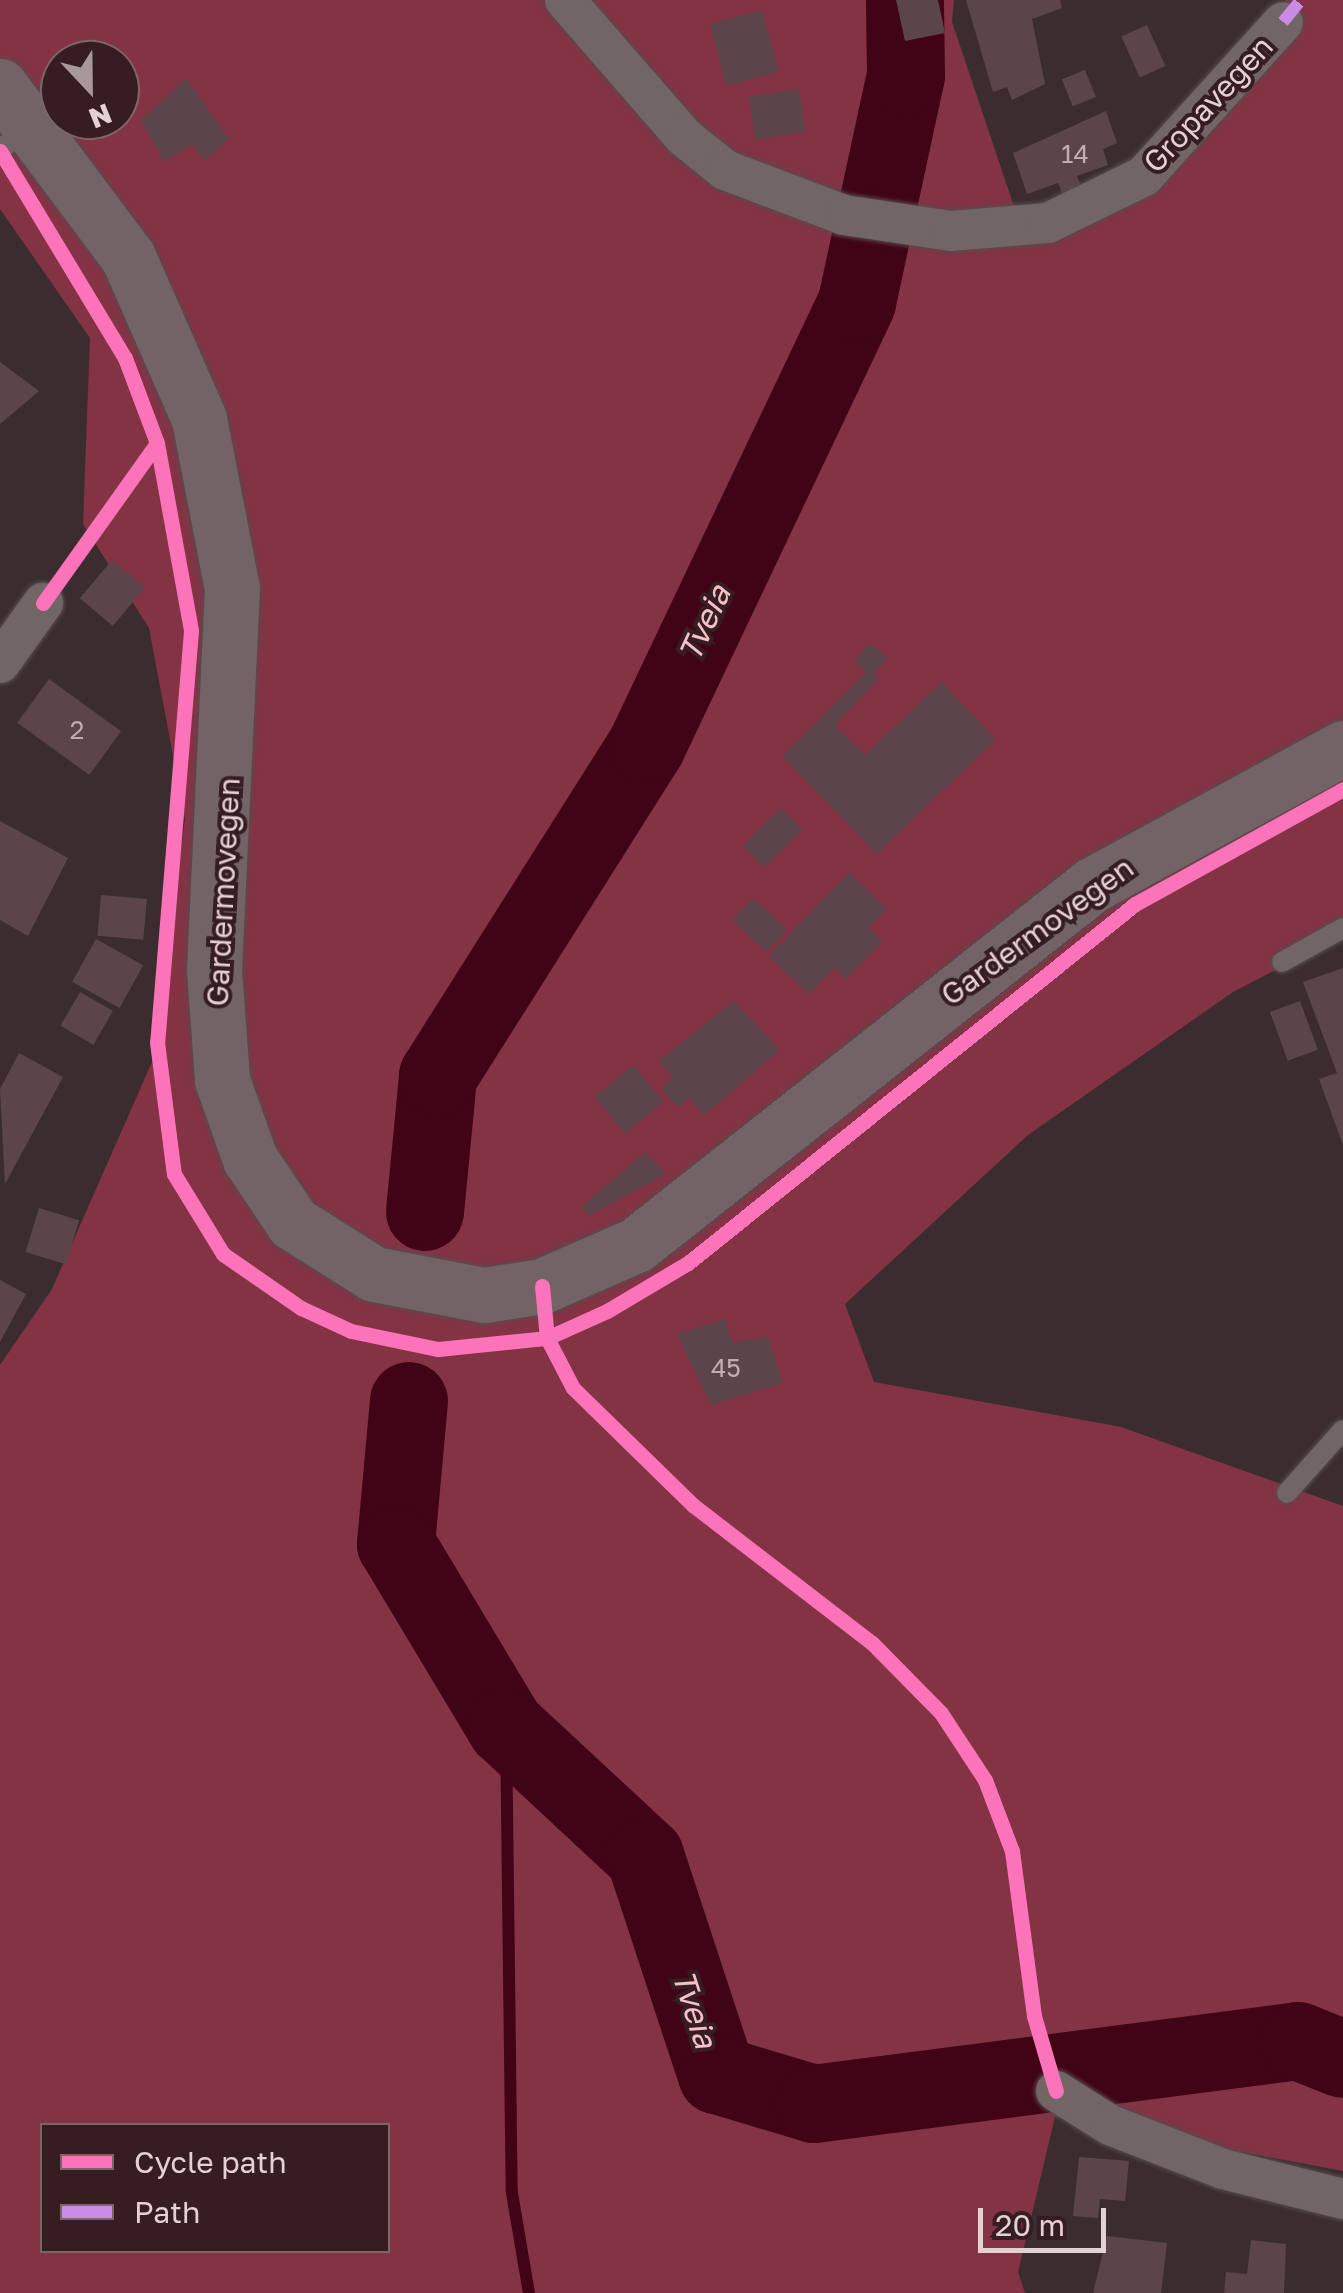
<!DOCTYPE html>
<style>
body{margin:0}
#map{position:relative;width:1343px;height:2293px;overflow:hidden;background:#3b2d2f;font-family:"Golos Text",sans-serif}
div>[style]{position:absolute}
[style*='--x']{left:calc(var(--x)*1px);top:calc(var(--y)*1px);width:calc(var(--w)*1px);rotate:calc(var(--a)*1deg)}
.forest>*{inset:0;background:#843345}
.stream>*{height:12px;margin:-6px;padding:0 6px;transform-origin:6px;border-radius:6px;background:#410417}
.river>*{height:78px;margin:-39px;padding:0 39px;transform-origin:39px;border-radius:39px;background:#410417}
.building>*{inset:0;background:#5c454a;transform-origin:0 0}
.roads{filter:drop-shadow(0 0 2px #584b4c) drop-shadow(0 0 2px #584b4c)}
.service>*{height:20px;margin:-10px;padding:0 10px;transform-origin:10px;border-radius:10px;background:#716566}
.minor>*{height:40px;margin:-20px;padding:0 20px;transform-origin:20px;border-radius:20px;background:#716566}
.primary>*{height:55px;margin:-27.5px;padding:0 27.5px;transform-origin:27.5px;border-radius:27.5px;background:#726466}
.quiet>*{height:12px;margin-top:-6px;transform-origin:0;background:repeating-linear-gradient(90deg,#ca8be6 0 25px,transparent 0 37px)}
.cycleway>*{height:15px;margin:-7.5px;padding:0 7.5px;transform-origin:7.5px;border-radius:7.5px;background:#fb73b8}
span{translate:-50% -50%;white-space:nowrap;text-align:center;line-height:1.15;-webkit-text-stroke:8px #361d21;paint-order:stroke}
.number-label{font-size:25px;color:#c1aeb1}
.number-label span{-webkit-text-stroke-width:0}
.street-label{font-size:30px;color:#e3d1d3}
.water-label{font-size:32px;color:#f6c0c8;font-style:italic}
.legend{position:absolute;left:40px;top:2123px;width:350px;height:130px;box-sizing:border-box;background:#361d21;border:2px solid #7b6568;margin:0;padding:12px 18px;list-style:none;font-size:30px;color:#e3d1d3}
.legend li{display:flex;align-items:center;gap:20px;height:50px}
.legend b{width:50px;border:2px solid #7b6568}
.north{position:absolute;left:40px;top:40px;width:100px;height:100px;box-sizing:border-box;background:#361d21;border:2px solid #7b6568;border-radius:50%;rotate:158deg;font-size:28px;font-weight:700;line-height:40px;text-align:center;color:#e3d1d3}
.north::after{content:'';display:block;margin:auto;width:35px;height:45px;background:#a8989a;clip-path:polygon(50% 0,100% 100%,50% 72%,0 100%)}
.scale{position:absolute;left:978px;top:2208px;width:128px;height:45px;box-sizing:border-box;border:5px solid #e3d1d3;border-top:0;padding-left:12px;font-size:30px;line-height:35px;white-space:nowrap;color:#e3d1d3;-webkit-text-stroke:8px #361d21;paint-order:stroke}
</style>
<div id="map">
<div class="forest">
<div style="clip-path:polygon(evenodd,0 0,954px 0,952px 22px,1025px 239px,1125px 196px,1286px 0,1343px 0,1343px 935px,1233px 992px,1028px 1135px,845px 1304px,874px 1382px,1121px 1427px,1343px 1506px,1343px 2171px,1055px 2117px,1018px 2272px,1025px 2293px,0 2293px,0 1365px,52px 1289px,152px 1062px,185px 819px,149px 628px,83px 524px,90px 338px,0 209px,0 0,60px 60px,120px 60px,120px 120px,60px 120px,60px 60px,0 0,42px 2126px,388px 2126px,388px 2250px,42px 2250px,42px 2126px)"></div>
</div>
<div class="stream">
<div style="--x:506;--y:1727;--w:466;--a:89.3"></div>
<div style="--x:512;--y:2193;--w:101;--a:80.4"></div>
</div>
<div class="river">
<div style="--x:425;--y:1212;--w:137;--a:-84.5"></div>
<div style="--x:438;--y:1076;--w:391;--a:-57.7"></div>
<div style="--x:647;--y:745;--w:490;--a:-64.6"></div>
<div style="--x:857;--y:302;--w:231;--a:-77.8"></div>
<div style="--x:906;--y:76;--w:76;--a:-90.8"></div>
<div style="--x:409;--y:1401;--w:144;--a:95.2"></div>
<div style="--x:396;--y:1544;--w:214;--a:59"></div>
<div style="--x:506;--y:1727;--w:190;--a:42.9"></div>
<div style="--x:645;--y:1856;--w:231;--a:71.8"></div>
<div style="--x:717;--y:2075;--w:101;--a:16.6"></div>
<div style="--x:814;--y:2104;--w:488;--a:-7.4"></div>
<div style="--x:1298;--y:2041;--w:48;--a:21.8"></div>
</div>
<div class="building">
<div style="clip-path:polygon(896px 0,938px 0,945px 33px,905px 41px)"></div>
<div style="clip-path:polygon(966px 0,1060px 0,1062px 8px,1032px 19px,1045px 84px,1012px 100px,1007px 87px,993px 92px)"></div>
<div style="left:762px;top:10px;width:64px;height:54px;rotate:75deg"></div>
<div style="left:1147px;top:25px;width:45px;height:28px;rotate:66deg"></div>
<div style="left:1085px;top:70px;width:29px;height:25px;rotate:68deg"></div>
<div style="clip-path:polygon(186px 78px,229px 139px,205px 160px,192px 145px,164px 162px,141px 120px)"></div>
<div style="left:799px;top:89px;width:43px;height:51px;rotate:81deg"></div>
<div style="clip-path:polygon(1106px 111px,1117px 143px,1103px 149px,1108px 165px,1077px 176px,1082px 189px,1063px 195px,1058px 183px,1027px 194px,1013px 153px)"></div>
<div style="clip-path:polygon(0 362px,39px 391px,0 424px)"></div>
<div style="left:112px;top:560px;width:43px;height:50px;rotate:40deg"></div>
<div style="clip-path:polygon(869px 643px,888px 658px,874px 674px,879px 679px,835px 725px,865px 755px,941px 682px,996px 739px,877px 854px,782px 756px,866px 672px,854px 662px)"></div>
<div style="left:49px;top:679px;width:89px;height:54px;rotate:36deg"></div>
<div style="left:781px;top:808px;width:30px;height:54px;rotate:45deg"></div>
<div style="clip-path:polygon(0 821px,68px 858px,28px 936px,0 920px)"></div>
<div style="clip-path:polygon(849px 872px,887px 909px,869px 928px,882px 942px,846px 979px,834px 968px,809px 994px,769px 956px)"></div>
<div style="left:101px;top:895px;width:46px;height:41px;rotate:5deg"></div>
<div style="left:753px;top:898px;width:47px;height:30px;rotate:43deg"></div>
<div style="left:96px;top:939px;width:54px;height:49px;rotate:29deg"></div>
<div style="clip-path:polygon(1343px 968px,1343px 1145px,1319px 1079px,1337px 1073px,1303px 982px)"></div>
<div style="left:80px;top:992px;width:38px;height:39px;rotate:30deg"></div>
<div style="clip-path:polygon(734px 1001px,780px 1050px,704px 1115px,689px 1098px,678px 1108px,661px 1088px,673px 1078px,658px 1061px)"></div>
<div style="left:1300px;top:1001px;width:52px;height:32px;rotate:70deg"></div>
<div style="clip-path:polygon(19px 1053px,63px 1077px,5px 1184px,0 1089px)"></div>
<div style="left:633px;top:1065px;width:48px;height:50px;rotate:50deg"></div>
<div style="clip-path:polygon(645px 1152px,666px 1174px,589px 1216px,581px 1207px)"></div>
<div style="left:39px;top:1208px;width:42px;height:46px;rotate:17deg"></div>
<div style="clip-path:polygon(0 1280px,26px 1294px,0 1342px)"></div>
<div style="clip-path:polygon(725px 1319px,732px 1342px,768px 1337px,783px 1383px,711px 1405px,677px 1334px)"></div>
<div style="clip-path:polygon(1079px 2157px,1129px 2161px,1125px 2201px,1100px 2199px,1098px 2218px,1073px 2216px)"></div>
<div style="clip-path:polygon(1107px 2236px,1167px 2243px,1161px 2293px,1093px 2293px)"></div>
<div style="clip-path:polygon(1251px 2240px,1286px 2244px,1284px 2293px,1224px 2293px,1226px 2272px,1247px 2274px)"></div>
</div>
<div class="roads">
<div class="service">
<div style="--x:0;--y:150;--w:35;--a:-40"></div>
<div style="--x:1282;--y:962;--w:70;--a:-29.1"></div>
<div style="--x:1287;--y:1493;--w:84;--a:-48.4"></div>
</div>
<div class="minor">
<div style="--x:565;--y:0;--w:181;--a:49"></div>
<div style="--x:684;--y:137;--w:53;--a:38.8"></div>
<div style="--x:725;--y:170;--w:127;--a:20.7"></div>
<div style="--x:844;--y:215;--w:108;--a:8.5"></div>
<div style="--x:951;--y:231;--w:97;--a:-4.7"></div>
<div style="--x:1048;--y:223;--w:107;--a:-26.1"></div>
<div style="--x:1144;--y:176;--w:207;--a:-47.9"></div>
<div style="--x:0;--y:663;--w:74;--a:-54.4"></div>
<div style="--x:1056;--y:2091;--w:64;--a:32.2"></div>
<div style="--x:1110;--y:2125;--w:121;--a:21.3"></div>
<div style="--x:1223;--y:2169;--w:124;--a:14"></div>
</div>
<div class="primary">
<div style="--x:0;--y:86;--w:214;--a:53.2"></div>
<div style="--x:128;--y:257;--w:177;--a:66.3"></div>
<div style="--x:199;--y:419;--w:172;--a:79"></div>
<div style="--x:232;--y:588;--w:382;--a:92.7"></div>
<div style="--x:214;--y:970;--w:110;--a:85.8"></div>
<div style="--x:222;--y:1080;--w:84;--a:70.5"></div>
<div style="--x:250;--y:1159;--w:77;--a:56.1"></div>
<div style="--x:293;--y:1223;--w:96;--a:32.2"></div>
<div style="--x:374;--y:1274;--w:112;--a:10.8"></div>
<div style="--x:484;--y:1295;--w:59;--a:-8.8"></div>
<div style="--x:542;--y:1286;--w:103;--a:-23.6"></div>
<div style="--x:636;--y:1245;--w:581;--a:-38.29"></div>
<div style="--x:1092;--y:885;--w:286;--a:-28.6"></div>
</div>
</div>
<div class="quiet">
<div style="--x:1283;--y:22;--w:28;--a:-51"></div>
</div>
<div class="cycleway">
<div style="--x:0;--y:151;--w:242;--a:58.9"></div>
<div style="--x:125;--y:358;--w:91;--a:69.4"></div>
<div style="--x:157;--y:443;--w:191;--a:79.7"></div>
<div style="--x:191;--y:631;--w:412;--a:94.7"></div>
<div style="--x:157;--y:1042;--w:133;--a:82.7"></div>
<div style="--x:174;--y:1174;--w:94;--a:58.5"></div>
<div style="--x:223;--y:1254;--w:95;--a:34.7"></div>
<div style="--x:301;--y:1308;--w:55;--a:24.7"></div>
<div style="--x:351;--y:1331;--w:89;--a:11.7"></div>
<div style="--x:438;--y:1349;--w:110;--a:-5.8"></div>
<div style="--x:547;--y:1338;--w:66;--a:-24.2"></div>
<div style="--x:607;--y:1311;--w:94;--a:-30.7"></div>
<div style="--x:688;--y:1263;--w:573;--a:-38.77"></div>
<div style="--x:1135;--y:904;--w:238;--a:-28.9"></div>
<div style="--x:43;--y:603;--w:196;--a:-54.5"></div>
<div style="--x:542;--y:1286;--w:52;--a:84.5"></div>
<div style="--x:547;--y:1338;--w:56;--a:62.5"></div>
<div style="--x:573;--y:1388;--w:169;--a:44.3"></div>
<div style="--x:694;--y:1506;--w:225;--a:37.6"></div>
<div style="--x:872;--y:1643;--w:98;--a:45.4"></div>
<div style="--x:941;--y:1713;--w:80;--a:56.7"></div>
<div style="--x:985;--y:1780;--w:76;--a:69.2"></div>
<div style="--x:1012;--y:1851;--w:166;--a:82.4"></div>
<div style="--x:1034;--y:2016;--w:78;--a:73.7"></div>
</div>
<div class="number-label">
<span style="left:1075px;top:154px">14</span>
<span style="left:77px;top:730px">2</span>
<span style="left:726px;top:1368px">45</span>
</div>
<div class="street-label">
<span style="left:1208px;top:104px;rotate:-47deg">Gropavegen</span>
<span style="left:223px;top:892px;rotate:-87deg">Gardermovegen</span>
<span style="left:1037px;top:931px;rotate:-36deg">Gardermovegen</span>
</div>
<div class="water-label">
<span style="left:704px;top:623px;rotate:-65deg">Tveia</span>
<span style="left:695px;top:2009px;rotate:72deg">Tveia</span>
</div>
<ul class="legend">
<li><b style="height:12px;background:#fb73b8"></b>Cycle path</li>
<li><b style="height:12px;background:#ca8be6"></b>Path</li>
</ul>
<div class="north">N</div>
<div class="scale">20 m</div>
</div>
